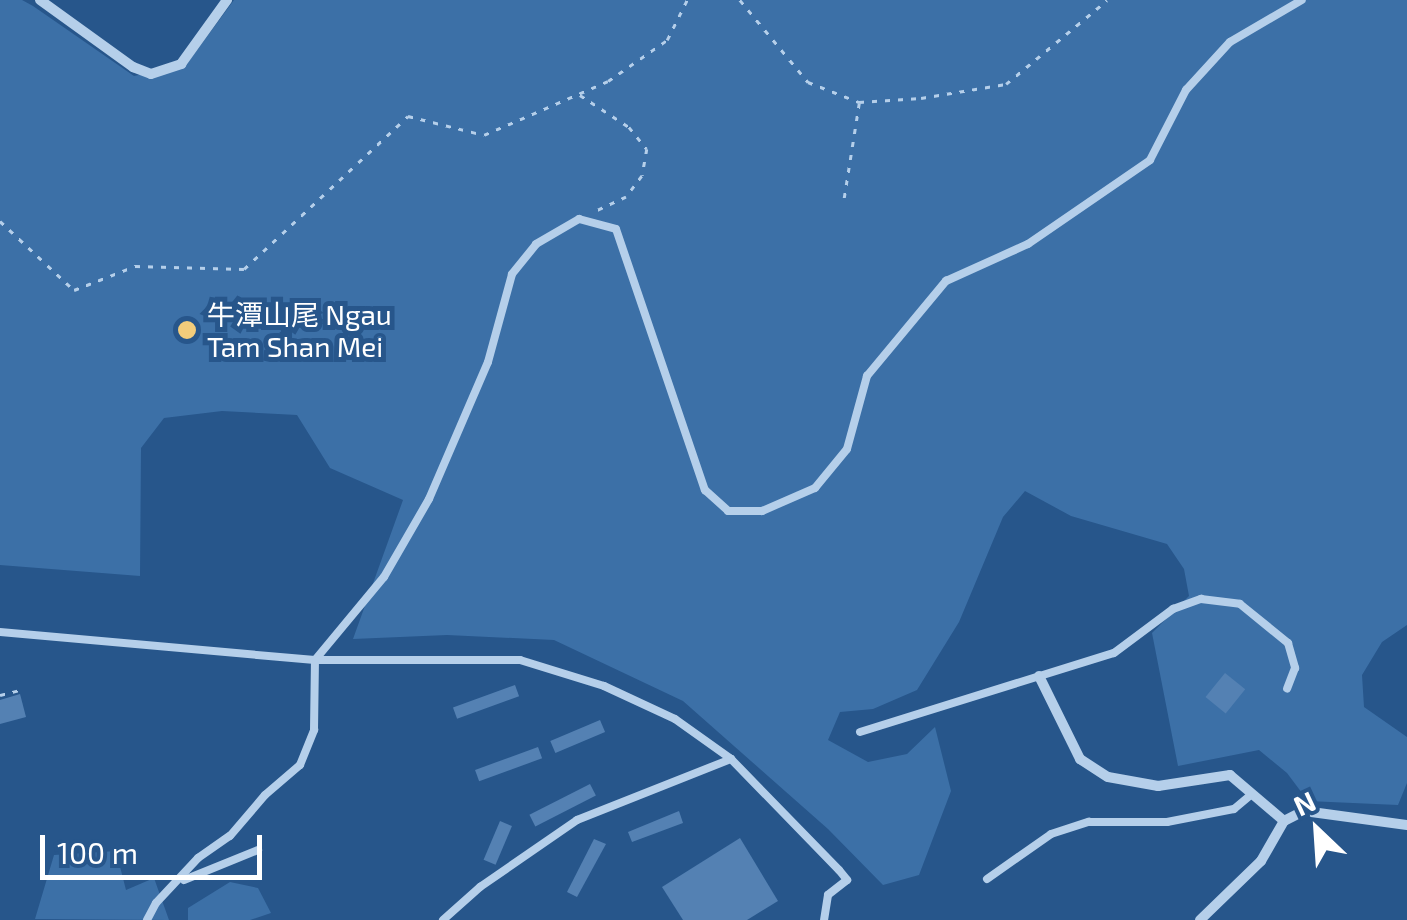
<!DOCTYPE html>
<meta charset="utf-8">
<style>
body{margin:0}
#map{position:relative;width:1407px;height:920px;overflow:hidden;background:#27568b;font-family:"Exo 2","Noto Sans TC",sans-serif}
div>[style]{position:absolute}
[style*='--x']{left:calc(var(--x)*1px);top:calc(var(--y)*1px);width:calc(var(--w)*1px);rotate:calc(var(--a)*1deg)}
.green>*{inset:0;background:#3c70a7}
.building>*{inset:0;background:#5481b3;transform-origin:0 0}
.path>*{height:2.5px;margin-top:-1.25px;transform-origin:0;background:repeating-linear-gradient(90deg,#b5cfea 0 5px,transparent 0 13px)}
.lane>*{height:8px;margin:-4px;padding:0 4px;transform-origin:4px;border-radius:4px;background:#b5cfea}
.street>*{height:10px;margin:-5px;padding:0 5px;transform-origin:5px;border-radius:5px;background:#b5cfea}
.dots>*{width:28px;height:28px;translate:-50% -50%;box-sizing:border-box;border:5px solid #27568b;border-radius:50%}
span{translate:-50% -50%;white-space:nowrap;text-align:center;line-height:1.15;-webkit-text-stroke:10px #27568b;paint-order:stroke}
.poi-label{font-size:28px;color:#fff}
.left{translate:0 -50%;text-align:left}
.north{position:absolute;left:1267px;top:780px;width:100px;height:100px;-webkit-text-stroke:8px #27568b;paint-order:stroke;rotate:335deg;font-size:28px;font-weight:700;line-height:40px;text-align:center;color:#fff}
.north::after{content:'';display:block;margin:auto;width:35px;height:45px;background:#fff;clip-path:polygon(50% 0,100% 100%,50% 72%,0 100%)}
.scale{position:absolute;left:40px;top:835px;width:222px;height:45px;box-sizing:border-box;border:5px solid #fff;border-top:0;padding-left:12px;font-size:30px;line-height:35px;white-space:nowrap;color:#fff;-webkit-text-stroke:8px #27568b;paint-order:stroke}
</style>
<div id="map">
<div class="green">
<div style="clip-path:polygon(0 0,22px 0,33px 6px,134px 76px,186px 65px,234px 0,1407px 0,1407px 625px,1382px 642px,1362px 675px,1364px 707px,1407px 737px,1407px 783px,1398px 805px,1308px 801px,1287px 773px,1259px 750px,1178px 766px,1152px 633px,1189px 596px,1184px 569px,1167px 544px,1071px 516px,1025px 491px,1003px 517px,959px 622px,917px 690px,873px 709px,840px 712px,828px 740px,868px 762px,907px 754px,935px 727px,951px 791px,919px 875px,883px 885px,828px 829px,683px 701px,554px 640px,447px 635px,353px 639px,403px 500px,330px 468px,297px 415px,222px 411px,164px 418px,141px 448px,140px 576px,0 565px)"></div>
<div style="clip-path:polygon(116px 851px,126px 890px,154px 878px,169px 920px,35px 919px,54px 855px)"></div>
<div style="clip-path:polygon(230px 882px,258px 888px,271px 913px,250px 920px,188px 920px,188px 908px)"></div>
</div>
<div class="building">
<div style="left:1225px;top:673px;width:26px;height:31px;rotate:39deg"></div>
<div style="left:515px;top:685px;width:12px;height:66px;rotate:70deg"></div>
<div style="clip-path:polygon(20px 694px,26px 717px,0 724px,0 700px)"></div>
<div style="left:600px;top:720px;width:13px;height:54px;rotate:67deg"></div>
<div style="left:538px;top:747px;width:12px;height:67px;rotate:70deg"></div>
<div style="left:590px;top:784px;width:13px;height:68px;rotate:63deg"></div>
<div style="clip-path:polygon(679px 811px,683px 823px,632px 842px,628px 832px)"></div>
<div style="left:500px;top:821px;width:13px;height:42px;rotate:23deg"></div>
<div style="clip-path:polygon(740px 838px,778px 901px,747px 920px,683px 920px,662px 887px)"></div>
<div style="clip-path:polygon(594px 839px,606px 844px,577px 897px,567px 892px)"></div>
</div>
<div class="path">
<div style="--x:740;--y:0;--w:107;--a:50.3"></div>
<div style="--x:808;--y:82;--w:55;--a:21.4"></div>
<div style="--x:859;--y:102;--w:62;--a:-3.7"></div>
<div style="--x:921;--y:98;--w:86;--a:-9.4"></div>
<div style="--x:1006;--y:84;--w:131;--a:-39.7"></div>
<div style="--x:580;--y:95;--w:59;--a:33.1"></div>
<div style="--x:629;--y:127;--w:28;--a:51"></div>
<div style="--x:647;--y:149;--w:27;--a:100"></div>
<div style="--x:642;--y:176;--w:26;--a:127"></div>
<div style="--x:626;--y:197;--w:35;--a:155"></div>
<div style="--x:844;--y:198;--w:96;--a:-81"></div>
<div style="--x:0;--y:221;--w:101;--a:43"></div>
<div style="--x:74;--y:290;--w:66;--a:-21.5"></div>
<div style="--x:135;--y:266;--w:109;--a:1.6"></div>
<div style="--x:244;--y:269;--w:224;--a:-43"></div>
<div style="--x:408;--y:116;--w:78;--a:14"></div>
<div style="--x:484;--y:135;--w:135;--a:-23.5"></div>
<div style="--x:608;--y:81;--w:72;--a:-34.8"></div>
<div style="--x:667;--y:40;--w:45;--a:-63.4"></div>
<div style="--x:0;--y:695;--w:21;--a:-14"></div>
</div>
<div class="lane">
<div style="--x:0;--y:632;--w:316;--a:5.1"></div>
<div style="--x:315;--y:660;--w:205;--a:0"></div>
<div style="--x:520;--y:660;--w:88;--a:17.2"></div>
<div style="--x:604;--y:686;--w:78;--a:24.9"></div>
<div style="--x:675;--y:719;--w:69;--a:35.5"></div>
<div style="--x:731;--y:759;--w:155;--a:45.8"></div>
<div style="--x:839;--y:870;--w:13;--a:51"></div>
<div style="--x:847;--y:880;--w:24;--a:142"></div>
<div style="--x:828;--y:895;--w:25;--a:99"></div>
<div style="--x:860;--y:732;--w:266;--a:-17.3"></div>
<div style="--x:1114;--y:653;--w:74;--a:-36.7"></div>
<div style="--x:1173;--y:609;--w:30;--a:-20"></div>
<div style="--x:1201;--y:599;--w:39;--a:7"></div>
<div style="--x:1240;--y:604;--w:62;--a:39.1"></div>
<div style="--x:1288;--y:643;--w:26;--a:74"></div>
<div style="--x:1295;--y:668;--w:22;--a:111"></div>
<div style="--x:987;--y:879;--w:78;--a:-35.1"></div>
<div style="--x:1051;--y:834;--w:40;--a:-18"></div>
<div style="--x:1089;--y:822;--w:78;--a:0"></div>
<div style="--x:1167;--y:822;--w:68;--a:-11"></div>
<div style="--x:1234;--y:809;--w:23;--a:-40"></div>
<div style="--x:184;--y:880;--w:80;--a:-22.1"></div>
<div style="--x:147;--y:920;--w:19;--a:-62"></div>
<div style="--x:156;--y:903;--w:62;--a:-47"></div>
<div style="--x:198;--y:858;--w:39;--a:-35"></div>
<div style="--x:230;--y:836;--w:54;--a:-49.5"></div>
<div style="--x:265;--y:795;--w:46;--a:-40.6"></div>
<div style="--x:300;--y:765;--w:38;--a:-68"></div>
<div style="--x:314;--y:730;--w:70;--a:-89.2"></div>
<div style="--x:315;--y:660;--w:108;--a:-50.3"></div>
<div style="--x:384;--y:577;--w:90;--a:-60"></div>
<div style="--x:429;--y:499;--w:149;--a:-66.7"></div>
<div style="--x:488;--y:362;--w:91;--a:-74.7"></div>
<div style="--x:512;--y:274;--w:38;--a:-51"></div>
<div style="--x:536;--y:244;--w:50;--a:-30.2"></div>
<div style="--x:579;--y:219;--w:38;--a:15"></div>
<div style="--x:616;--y:229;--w:276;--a:71.2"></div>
<div style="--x:705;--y:490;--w:31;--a:42"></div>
<div style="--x:728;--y:511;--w:34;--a:0"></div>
<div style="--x:762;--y:511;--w:58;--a:-23.5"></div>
<div style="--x:815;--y:488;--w:50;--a:-50.6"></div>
<div style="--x:847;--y:449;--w:76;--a:-74.7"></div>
<div style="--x:867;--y:376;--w:124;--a:-50.3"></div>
<div style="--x:946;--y:281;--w:90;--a:-24.3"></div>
<div style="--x:1028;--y:244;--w:148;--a:-34.5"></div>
<div style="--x:1150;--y:160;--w:79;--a:-62.8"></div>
<div style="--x:1186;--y:90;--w:65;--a:-47.5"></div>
<div style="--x:1230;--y:42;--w:83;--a:-30.3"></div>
<div style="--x:443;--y:920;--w:50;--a:-41.7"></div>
<div style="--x:480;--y:887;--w:118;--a:-34.6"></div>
<div style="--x:577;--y:820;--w:166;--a:-21.6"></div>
</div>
<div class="street">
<div style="--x:40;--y:0;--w:115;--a:35.8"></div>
<div style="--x:133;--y:67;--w:19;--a:21"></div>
<div style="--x:151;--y:74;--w:32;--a:-18"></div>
<div style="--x:181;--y:64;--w:79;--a:-54.3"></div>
<div style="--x:1039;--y:676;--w:93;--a:63.7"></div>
<div style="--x:1080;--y:759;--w:33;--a:33"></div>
<div style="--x:1108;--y:777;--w:51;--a:10.2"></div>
<div style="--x:1158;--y:786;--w:73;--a:-8.7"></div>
<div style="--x:1230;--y:775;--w:71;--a:40.4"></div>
<div style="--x:1200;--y:920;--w:85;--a:-44"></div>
<div style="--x:1261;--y:861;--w:46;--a:-60.1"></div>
<div style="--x:1284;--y:821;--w:22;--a:-27"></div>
<div style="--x:1304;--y:811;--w:104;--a:7.7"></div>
</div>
<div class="dots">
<div style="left:187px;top:330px;background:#f2cc7b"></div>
</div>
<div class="poi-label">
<span class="left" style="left:207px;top:330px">牛潭山尾 Ngau<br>Tam Shan Mei</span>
</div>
<div class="north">N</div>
<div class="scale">100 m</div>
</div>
